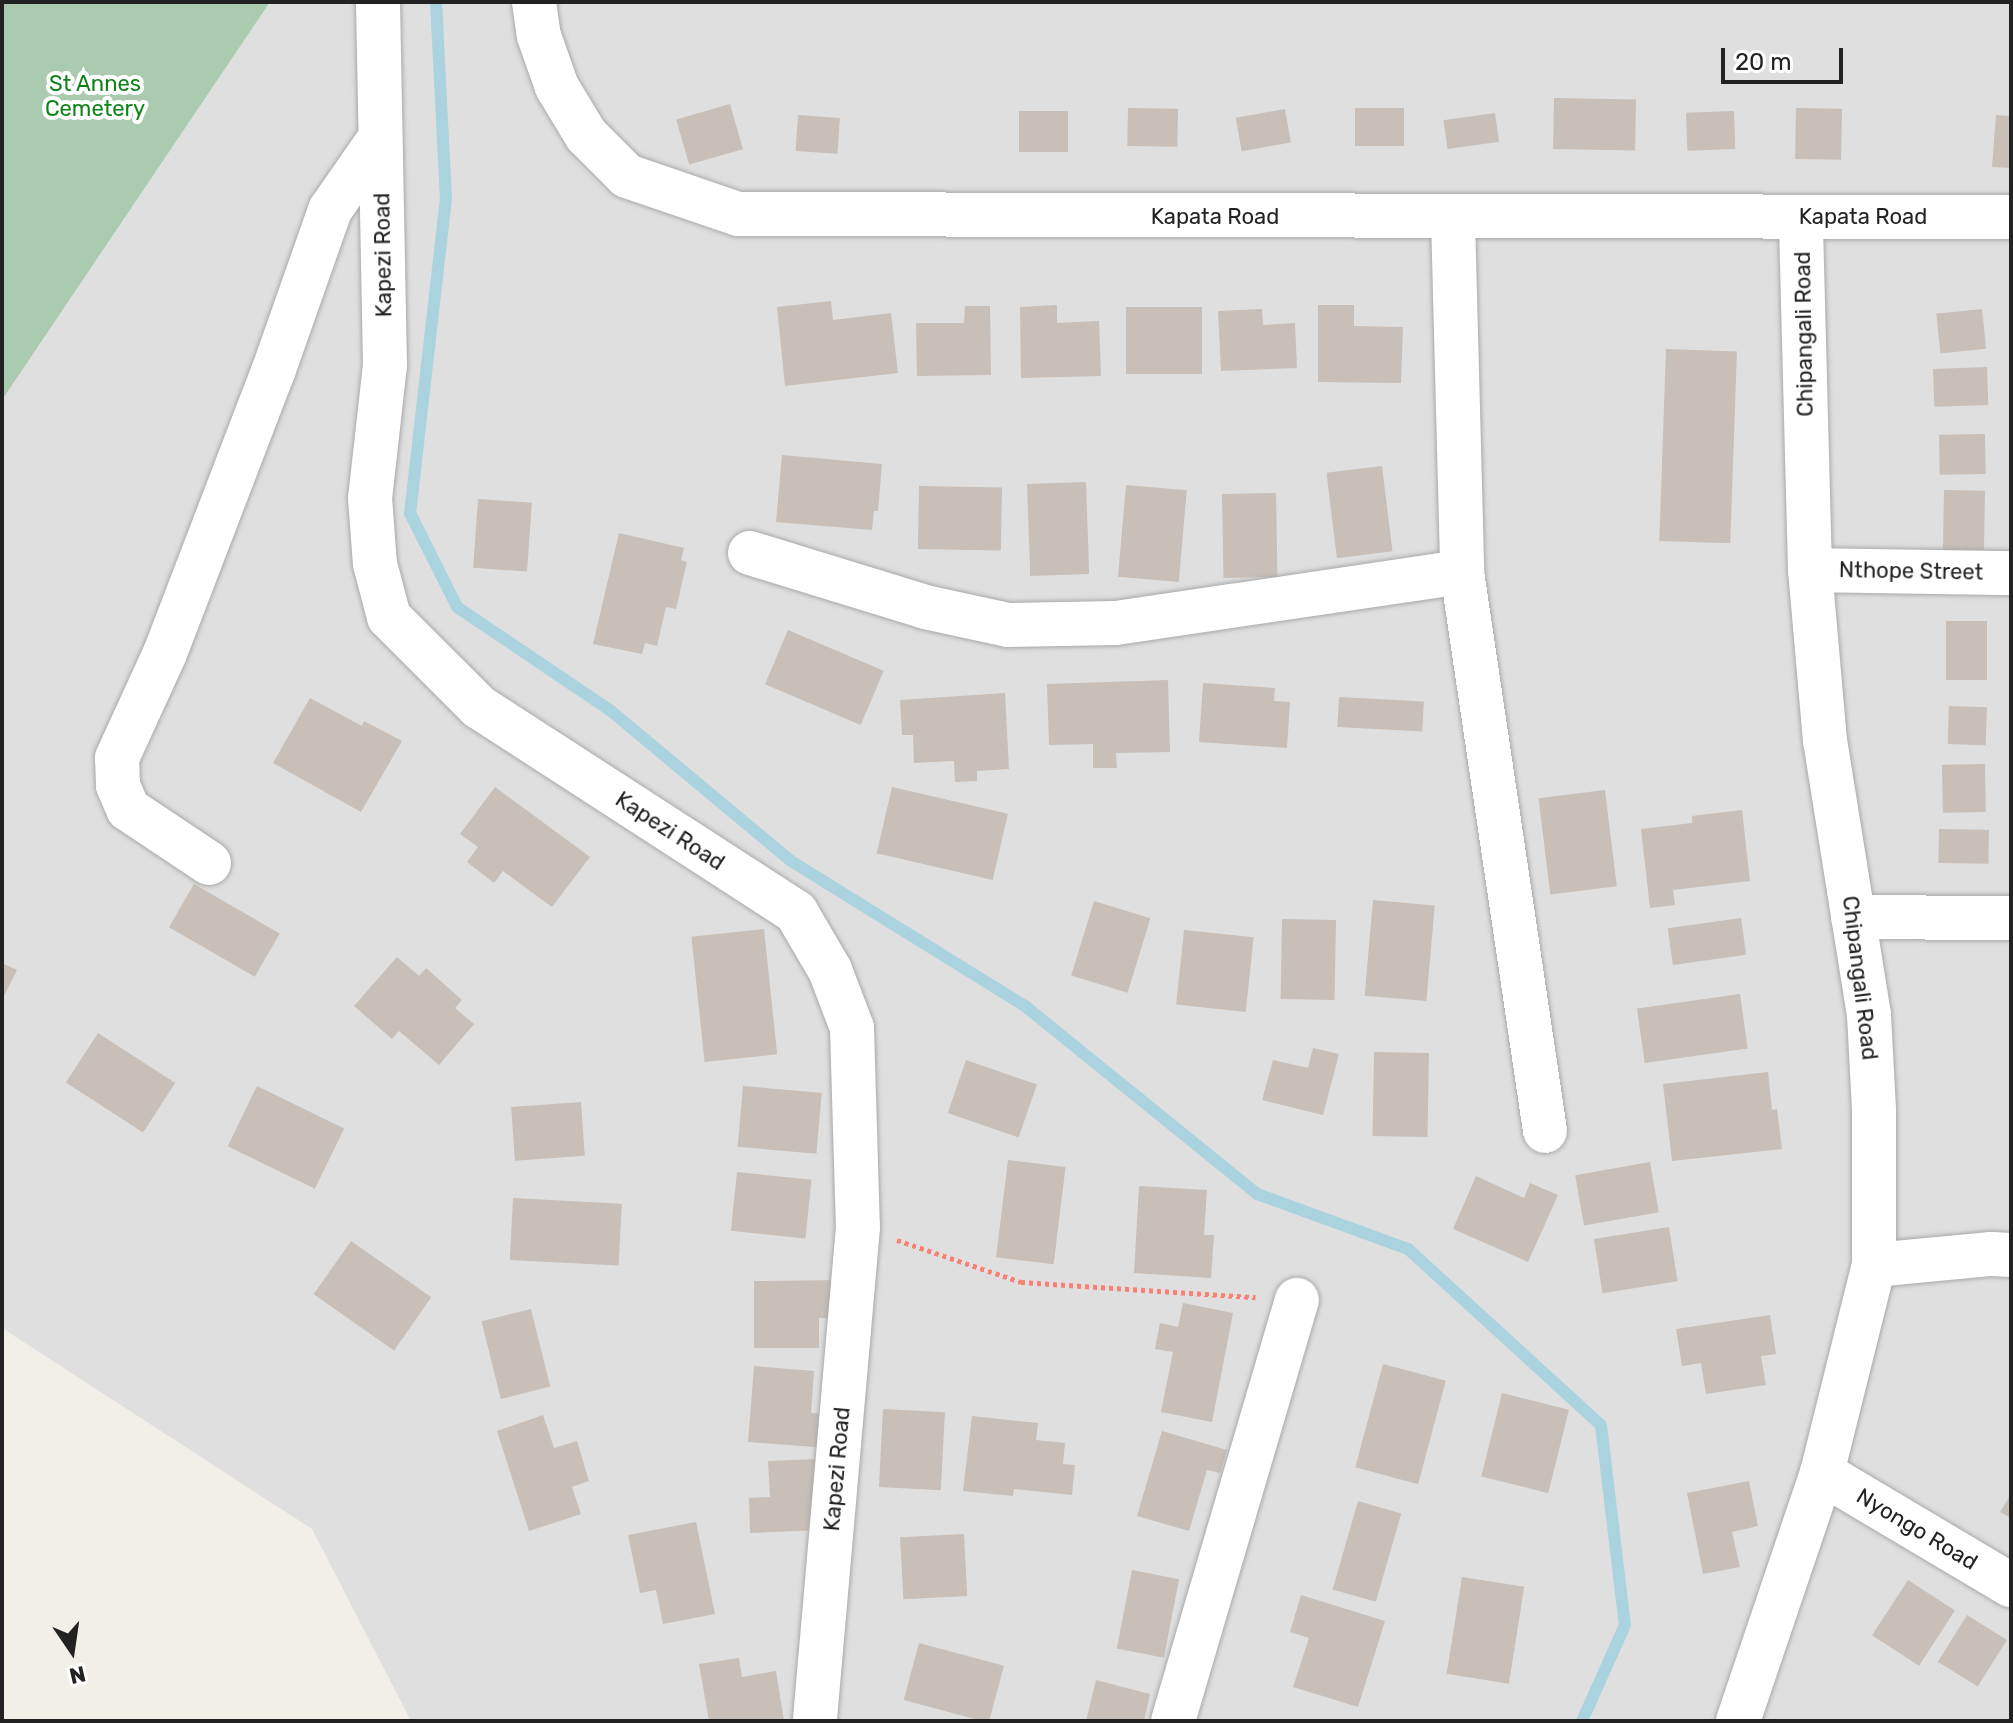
<!DOCTYPE html>
<style>
body{margin:0}
#map{position:relative;width:2013px;height:1723px;overflow:hidden;background:#f2efe9;font-family:Rubik,sans-serif}
div>[style]{position:absolute}
[style*='--x']{left:calc(var(--x)*1px);top:calc(var(--y)*1px);width:calc(var(--w)*1px);rotate:calc(var(--a)*1deg)}
.residential>*{inset:0;background:#e0dfdf}
.cemetery>*{inset:0;background:#aacbaf}
.stream>*{height:12px;margin:-6px;padding:0 6px;transform-origin:6px;border-radius:6px;background:#aad3df}
.building>*{inset:0;background:#c7bfb8;transform-origin:0 0}
.path>*{height:5px;margin-top:-2.5px;transform-origin:0;background:repeating-linear-gradient(90deg,#fa8072 0 4px,transparent 0 8px)}
.roads{filter:drop-shadow(0 0 2px #a9a9a9) drop-shadow(0 0 2px #a9a9a9)}
.minor>*{height:44px;margin:-22px;padding:0 22px;transform-origin:22px;border-radius:22px;background:#fff}
span{translate:-50% -50%;white-space:nowrap;text-align:center;line-height:1.15;-webkit-text-stroke:8px #fff;paint-order:stroke}
.park-label{font-size:22px;color:#0c8416}
.street-label{font-size:22px;color:#222}
.frame{position:absolute;inset:0;border:4px solid #222;pointer-events:none}
.north{position:absolute;left:32px;top:1611px;width:80px;height:80px;-webkit-text-stroke:6px #fff;paint-order:stroke;rotate:167deg;font-size:22px;font-weight:700;line-height:32px;text-align:center;color:#222}
.north::after{content:'';display:block;margin:auto;width:28px;height:36px;background:#222;clip-path:polygon(50% 0,100% 100%,50% 72%,0 100%)}
.scale{position:absolute;left:1721px;top:48px;width:122px;height:36px;box-sizing:border-box;border:4px solid #222;border-top:0;padding-left:10px;font-size:24px;line-height:28px;white-space:nowrap;color:#222;-webkit-text-stroke:6px #fff;paint-order:stroke}
</style>
<div id="map">
<div class="residential">
<div style="clip-path:polygon(270px 2px,2011px 2px,2011px 1721px,411px 1721px,312px 1529px,2px 1328px,2px 400px)"></div>
</div>
<div class="cemetery">
<div style="clip-path:polygon(2px 2px,270px 2px,2px 400px)"></div>
</div>
<div class="stream">
<div style="--x:436;--y:2;--w:196;--a:87.1"></div>
<div style="--x:446;--y:198;--w:317;--a:96.5"></div>
<div style="--x:410;--y:513;--w:105;--a:63.4"></div>
<div style="--x:457;--y:607;--w:186;--a:34"></div>
<div style="--x:611;--y:711;--w:234;--a:39.8"></div>
<div style="--x:791;--y:861;--w:275;--a:31.8"></div>
<div style="--x:1025;--y:1006;--w:299;--a:39"></div>
<div style="--x:1257;--y:1194;--w:161;--a:20"></div>
<div style="--x:1408;--y:1249;--w:261;--a:42.4"></div>
<div style="--x:1601;--y:1425;--w:201;--a:83.2"></div>
<div style="--x:1625;--y:1625;--w:105;--a:114.1"></div>
</div>
<div class="building">
<div style="left:1554px;top:98px;width:82px;height:51px;rotate:1deg"></div>
<div style="left:730px;top:104px;width:47px;height:56px;rotate:74deg"></div>
<div style="left:1128px;top:108px;width:50px;height:38px;rotate:1deg"></div>
<div style="left:1404px;top:108px;width:38px;height:49px;rotate:90deg"></div>
<div style="left:1796px;top:108px;width:46px;height:51px;rotate:1deg"></div>
<div style="left:1285px;top:109px;width:34px;height:50px;rotate:80deg"></div>
<div style="left:1068px;top:111px;width:41px;height:49px;rotate:90deg"></div>
<div style="left:1734px;top:111px;width:38px;height:48px;rotate:88deg"></div>
<div style="left:1495px;top:113px;width:29px;height:52px;rotate:82deg"></div>
<div style="left:798px;top:115px;width:42px;height:36px;rotate:4deg"></div>
<div style="clip-path:polygon(1996px 115px,2011px 116px,2011px 168px,1992px 167px)"></div>
<div style="clip-path:polygon(831px 301px,833px 320px,891px 313px,898px 373px,785px 386px,777px 307px)"></div>
<div style="clip-path:polygon(1057px 305px,1057px 323px,1099px 321px,1101px 376px,1021px 378px,1020px 307px)"></div>
<div style="clip-path:polygon(1318px 305px,1354px 305px,1354px 326px,1403px 327px,1401px 383px,1318px 382px)"></div>
<div style="clip-path:polygon(965px 306px,990px 306px,991px 375px,917px 376px,916px 323px,964px 323px)"></div>
<div style="left:1202px;top:307px;width:67px;height:76px;rotate:90deg"></div>
<div style="clip-path:polygon(1262px 309px,1263px 325px,1295px 323px,1297px 368px,1221px 371px,1218px 311px)"></div>
<div style="left:1982px;top:309px;width:40px;height:46px;rotate:84deg"></div>
<div style="left:1666px;top:349px;width:71px;height:192px;rotate:2deg"></div>
<div style="left:1987px;top:367px;width:38px;height:54px;rotate:88deg"></div>
<div style="left:1985px;top:434px;width:40px;height:46px;rotate:89deg"></div>
<div style="clip-path:polygon(782px 455px,882px 464px,878px 511px,874px 511px,872px 530px,776px 522px)"></div>
<div style="left:1382px;top:466px;width:86px;height:56px;rotate:83deg"></div>
<div style="left:1086px;top:482px;width:92px;height:59px;rotate:88deg"></div>
<div style="left:1126px;top:485px;width:61px;height:92px;rotate:5deg"></div>
<div style="left:919px;top:486px;width:83px;height:63px;rotate:1deg"></div>
<div style="left:1944px;top:490px;width:41px;height:63px;rotate:1deg"></div>
<div style="left:1276px;top:493px;width:84px;height:54px;rotate:89deg"></div>
<div style="left:478px;top:499px;width:54px;height:69px;rotate:4deg"></div>
<div style="clip-path:polygon(619px 533px,684px 548px,681px 560px,687px 562px,676px 609px,666px 607px,657px 646px,645px 643px,642px 654px,593px 644px)"></div>
<div style="left:1946px;top:621px;width:41px;height:59px"></div>
<div style="left:788px;top:630px;width:104px;height:59px;rotate:23deg"></div>
<div style="clip-path:polygon(1168px 680px,1170px 752px,1116px 753px,1117px 768px,1093px 768px,1093px 744px,1049px 745px,1047px 684px)"></div>
<div style="clip-path:polygon(1203px 683px,1275px 688px,1274px 701px,1290px 702px,1287px 748px,1199px 742px)"></div>
<div style="clip-path:polygon(1005px 693px,1009px 769px,977px 771px,977px 781px,955px 782px,954px 761px,914px 763px,913px 735px,902px 735px,900px 700px)"></div>
<div style="left:1339px;top:697px;width:85px;height:30px;rotate:3deg"></div>
<div style="clip-path:polygon(310px 698px,362px 726px,364px 721px,402px 741px,361px 812px,273px 763px)"></div>
<div style="left:1949px;top:706px;width:38px;height:38px;rotate:2deg"></div>
<div style="left:1985px;top:764px;width:48px;height:43px;rotate:89deg"></div>
<div style="clip-path:polygon(495px 787px,590px 857px,552px 907px,503px 871px,494px 883px,467px 862px,478px 847px,460px 834px)"></div>
<div style="left:892px;top:787px;width:119px;height:68px;rotate:13deg"></div>
<div style="left:1605px;top:790px;width:97px;height:67px;rotate:83deg"></div>
<div style="clip-path:polygon(1742px 810px,1750px 881px,1673px 890px,1675px 905px,1650px 908px,1641px 829px,1692px 823px,1692px 816px)"></div>
<div style="left:1939px;top:829px;width:50px;height:34px;rotate:1deg"></div>
<div style="left:194px;top:884px;width:99px;height:50px;rotate:30deg"></div>
<div style="left:1373px;top:900px;width:62px;height:96px;rotate:5deg"></div>
<div style="left:1094px;top:901px;width:59px;height:78px;rotate:17deg"></div>
<div style="left:1741px;top:918px;width:37px;height:74px;rotate:82deg"></div>
<div style="left:1282px;top:919px;width:54px;height:80px;rotate:1deg"></div>
<div style="left:764px;top:929px;width:126px;height:73px;rotate:84deg"></div>
<div style="left:1184px;top:930px;width:70px;height:75px;rotate:6deg"></div>
<div style="clip-path:polygon(397px 957px,419px 976px,426px 968px,462px 1000px,455px 1008px,474px 1024px,439px 1065px,399px 1031px,392px 1039px,354px 1006px)"></div>
<div style="clip-path:polygon(2px 963px,17px 970px,2px 1000px)"></div>
<div style="left:1740px;top:994px;width:55px;height:104px;rotate:82deg"></div>
<div style="left:98px;top:1033px;width:92px;height:59px;rotate:33deg"></div>
<div style="clip-path:polygon(1313px 1048px,1339px 1054px,1323px 1115px,1262px 1100px,1273px 1060px,1308px 1068px)"></div>
<div style="left:1374px;top:1052px;width:55px;height:84px;rotate:1deg"></div>
<div style="left:966px;top:1060px;width:75px;height:56px;rotate:19deg"></div>
<div style="clip-path:polygon(1768px 1072px,1772px 1110px,1777px 1109px,1782px 1149px,1672px 1161px,1663px 1084px)"></div>
<div style="left:257px;top:1086px;width:97px;height:67px;rotate:26deg"></div>
<div style="left:743px;top:1086px;width:79px;height:61px;rotate:5deg"></div>
<div style="left:581px;top:1102px;width:54px;height:70px;rotate:86deg"></div>
<div style="left:1008px;top:1160px;width:58px;height:98px;rotate:7deg"></div>
<div style="left:1650px;top:1162px;width:51px;height:76px;rotate:80deg"></div>
<div style="left:737px;top:1172px;width:75px;height:59px;rotate:6deg"></div>
<div style="clip-path:polygon(1476px 1176px,1524px 1198px,1530px 1183px,1558px 1195px,1528px 1262px,1453px 1229px)"></div>
<div style="clip-path:polygon(1139px 1186px,1207px 1190px,1204px 1235px,1214px 1235px,1211px 1278px,1134px 1273px)"></div>
<div style="left:513px;top:1198px;width:109px;height:62px;rotate:3deg"></div>
<div style="left:1669px;top:1227px;width:55px;height:76px;rotate:81deg"></div>
<div style="left:351px;top:1241px;width:98px;height:65px;rotate:35deg"></div>
<div style="clip-path:polygon(842px 1280px,842px 1318px,819px 1318px,819px 1348px,754px 1348px,754px 1281px)"></div>
<div style="clip-path:polygon(1183px 1303px,1233px 1313px,1212px 1422px,1161px 1412px,1173px 1352px,1155px 1349px,1160px 1323px,1178px 1327px)"></div>
<div style="left:531px;top:1309px;width:80px;height:51px;rotate:76deg"></div>
<div style="clip-path:polygon(1770px 1315px,1776px 1354px,1761px 1356px,1766px 1385px,1706px 1394px,1701px 1363px,1682px 1366px,1676px 1329px)"></div>
<div style="left:1383px;top:1364px;width:65px;height:107px;rotate:15deg"></div>
<div style="clip-path:polygon(754px 1366px,814px 1371px,811px 1413px,831px 1414px,828px 1448px,748px 1442px)"></div>
<div style="left:1502px;top:1393px;width:69px;height:86px;rotate:14deg"></div>
<div style="left:883px;top:1409px;width:62px;height:78px;rotate:3deg"></div>
<div style="clip-path:polygon(543px 1415px,554px 1448px,577px 1441px,589px 1481px,572px 1487px,581px 1514px,529px 1531px,497px 1431px)"></div>
<div style="clip-path:polygon(972px 1416px,1038px 1423px,1036px 1440px,1065px 1443px,1063px 1464px,1075px 1465px,1072px 1495px,1014px 1489px,1013px 1496px,963px 1491px)"></div>
<div style="clip-path:polygon(1162px 1431px,1227px 1450px,1220px 1473px,1207px 1470px,1189px 1531px,1137px 1516px)"></div>
<div style="clip-path:polygon(818px 1459px,821px 1530px,750px 1533px,749px 1498px,770px 1497px,768px 1461px)"></div>
<div style="clip-path:polygon(1749px 1481px,1758px 1526px,1732px 1532px,1740px 1567px,1703px 1574px,1687px 1493px)"></div>
<div style="clip-path:polygon(2011px 1494px,2011px 1518px,2000px 1512px)"></div>
<div style="left:1358px;top:1501px;width:45px;height:92px;rotate:16deg"></div>
<div style="clip-path:polygon(696px 1522px,715px 1614px,663px 1624px,656px 1590px,640px 1593px,628px 1535px)"></div>
<div style="left:964px;top:1534px;width:62px;height:64px;rotate:87deg"></div>
<div style="left:1132px;top:1570px;width:48px;height:80px;rotate:11deg"></div>
<div style="left:1462px;top:1577px;width:63px;height:98px;rotate:9deg"></div>
<div style="left:1908px;top:1580px;width:56px;height:66px;rotate:33deg"></div>
<div style="clip-path:polygon(1301px 1595px,1385px 1621px,1358px 1707px,1293px 1687px,1309px 1638px,1290px 1632px)"></div>
<div style="left:1967px;top:1615px;width:47px;height:55px;rotate:32deg"></div>
<div style="left:919px;top:1643px;width:88px;height:59px;rotate:15deg"></div>
<div style="clip-path:polygon(739px 1658px,742px 1677px,776px 1671px,784px 1721px,709px 1721px,699px 1664px)"></div>
<div style="clip-path:polygon(1096px 1680px,1150px 1694px,1144px 1721px,1086px 1721px)"></div>
</div>
<div class="path">
<div style="--x:897;--y:1240;--w:131;--a:18.7"></div>
<div style="--x:1021;--y:1282;--w:235;--a:3.7"></div>
</div>
<div class="roads">
<div class="minor">
<div style="--x:378;--y:2;--w:363;--a:88.9"></div>
<div style="--x:385;--y:365;--w:134;--a:96.4"></div>
<div style="--x:370;--y:498;--w:66;--a:85.7"></div>
<div style="--x:375;--y:564;--w:55;--a:75.2"></div>
<div style="--x:389;--y:617;--w:127;--a:45"></div>
<div style="--x:479;--y:707;--w:378;--a:32.9"></div>
<div style="--x:796;--y:912;--w:67;--a:59.6"></div>
<div style="--x:830;--y:970;--w:62;--a:69.2"></div>
<div style="--x:852;--y:1028;--w:199;--a:88.3"></div>
<div style="--x:858;--y:1227;--w:496;--a:95"></div>
<div style="--x:534;--y:2;--w:34;--a:82"></div>
<div style="--x:539;--y:36;--w:54;--a:70.6"></div>
<div style="--x:557;--y:87;--w:56;--a:58.9"></div>
<div style="--x:586;--y:135;--w:58;--a:45"></div>
<div style="--x:627;--y:176;--w:117;--a:18.9"></div>
<div style="--x:738;--y:214;--w:1273;--a:0.14"></div>
<div style="--x:1453;--y:218;--w:354;--a:88.5"></div>
<div style="--x:1462;--y:572;--w:565;--a:81.55"></div>
<div style="--x:750;--y:553;--w:183;--a:17.1"></div>
<div style="--x:925;--y:607;--w:85;--a:12.2"></div>
<div style="--x:1008;--y:625;--w:108;--a:-1.1"></div>
<div style="--x:1116;--y:623;--w:350;--a:-8.4"></div>
<div style="--x:1810;--y:570;--w:201;--a:0.9"></div>
<div style="--x:209;--y:863;--w:97;--a:-146.3"></div>
<div style="--x:128;--y:809;--w:26;--a:-113"></div>
<div style="--x:118;--y:785;--w:27;--a:-92"></div>
<div style="--x:117;--y:758;--w:115;--a:-65.4"></div>
<div style="--x:165;--y:653;--w:301;--a:-69"></div>
<div style="--x:273;--y:372;--w:172;--a:-70.6"></div>
<div style="--x:330;--y:210;--w:88;--a:-55.2"></div>
<div style="--x:1853;--y:917;--w:158;--a:0.4"></div>
<div style="--x:1874;--y:1265;--w:118;--a:-5.4"></div>
<div style="--x:1991;--y:1254;--w:20;--a:3"></div>
<div style="--x:1822;--y:1473;--w:220;--a:30.7"></div>
<div style="--x:1173;--y:1721;--w:439;--a:-73.6"></div>
<div style="--x:1738;--y:1721;--w:262;--a:-71.3"></div>
<div style="--x:1822;--y:1473;--w:214;--a:-76"></div>
<div style="--x:1874;--y:1265;--w:155;--a:-90"></div>
<div style="--x:1874;--y:1110;--w:95;--a:-93"></div>
<div style="--x:1869;--y:1015;--w:278;--a:-99.1"></div>
<div style="--x:1825;--y:741;--w:172;--a:-95"></div>
<div style="--x:1810;--y:570;--w:353;--a:-91.5"></div>
</div>
</div>
<div class="park-label">
<span style="left:95px;top:96px">St Annes<br>Cemetery</span>
</div>
<div class="street-label">
<span style="left:1215px;top:217px">Kapata Road</span>
<span style="left:1863px;top:217px">Kapata Road</span>
<span style="left:383px;top:255px;rotate:-91deg">Kapezi Road</span>
<span style="left:1804px;top:334px;rotate:-91deg">Chipangali Road</span>
<span style="left:1911px;top:571px;rotate:1deg">Nthope Street</span>
<span style="left:670px;top:831px;rotate:33deg">Kapezi Road</span>
<span style="left:1860px;top:978px;rotate:83deg">Chipangali Road</span>
<span style="left:837px;top:1469px;rotate:-85deg">Kapezi Road</span>
<span style="left:1917px;top:1529px;rotate:31deg">Nyongo Road</span>
</div>
<div class="frame"></div>
<div class="north">N</div>
<div class="scale">20 m</div>
</div>
